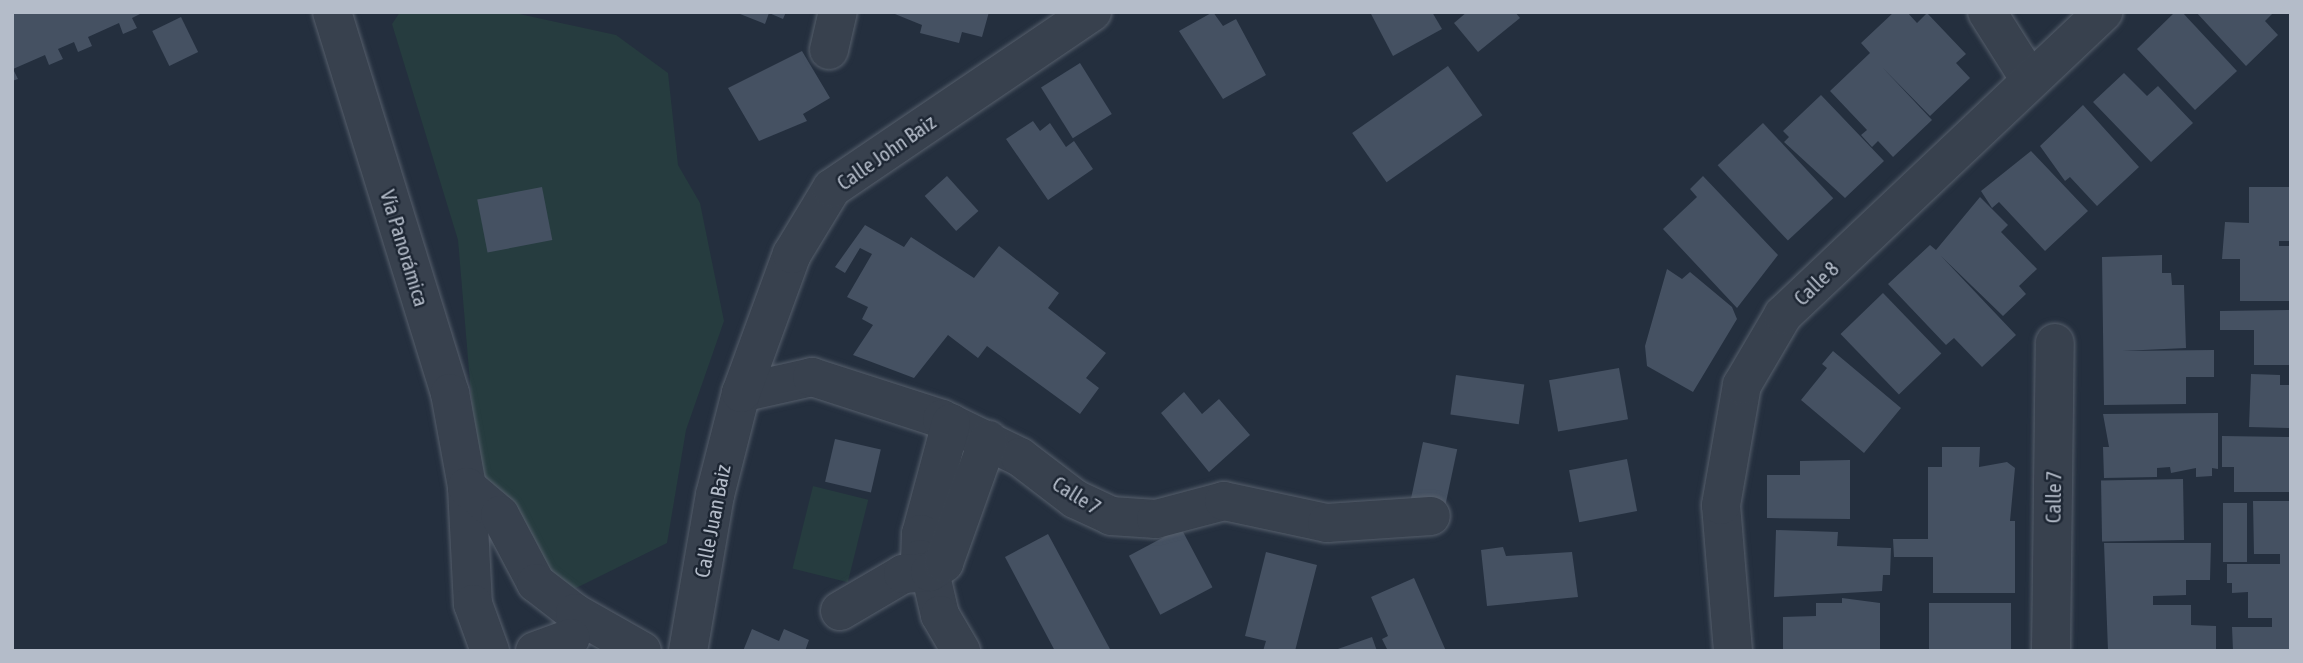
<!DOCTYPE html>
<meta charset="utf-8">
<style>
body{margin:0}
#map{position:relative;width:2303px;height:663px;overflow:hidden;background:#242f3e;font-family:"Asap Condensed",sans-serif}
div>[style]{position:absolute}
[style*='--x']{left:calc(var(--x)*1px);top:calc(var(--y)*1px);width:calc(var(--w)*1px);rotate:calc(var(--a)*1deg)}
.green>*{inset:0;background:#263c3f;transform-origin:0 0}
.building>*{inset:0;background:#455162;transform-origin:0 0}
.roads{filter:drop-shadow(0 0 2px #565f6c) drop-shadow(0 0 2px #565f6c)}
.minor>*{height:38px;margin:-19px;padding:0 19px;transform-origin:19px;border-radius:19px;background:#38414e}
span{translate:-50% -50%;white-space:nowrap;text-align:center;line-height:1.15;-webkit-text-stroke:5px #1d2633;paint-order:stroke}
.street-label{font-size:21px;color:#b4bcc9}
.frame{position:absolute;inset:0;border:14px solid #b4bcc9;pointer-events:none}
</style>
<div id="map">
<div class="green">
<div style="clip-path:polygon(400px 12px,510px 12px,616px 35px,668px 73px,678px 165px,700px 203px,724px 321px,686px 430px,667px 543px,564px 594px,477px 465px,458px 240px,392px 24px)"></div>
<div style="left:813px;top:486px;width:57px;height:85px;rotate:14deg"></div>
</div>
<div class="building">
<div style="clip-path:polygon(12px 12px,144px 12px,132px 18px,137px 28px,123px 34px,119px 23px,88px 37px,92px 46px,78px 52px,74px 42px,58px 49px,63px 59px,49px 65px,45px 55px,13px 69px,18px 79px,12px 81px)"></div>
<div style="clip-path:polygon(735px 12px,786px 12px,783px 19px,769px 13px,765px 24px)"></div>
<div style="clip-path:polygon(890px 12px,989px 12px,982px 37px,962px 32px,959px 43px,920px 33px,922px 25px)"></div>
<div style="clip-path:polygon(1213px 12px,1223px 26px,1236px 19px,1266px 75px,1223px 99px,1179px 31px)"></div>
<div style="clip-path:polygon(1370px 12px,1432px 12px,1442px 29px,1393px 56px)"></div>
<div style="clip-path:polygon(1467px 12px,1515px 12px,1520px 18px,1478px 52px,1454px 23px)"></div>
<div style="clip-path:polygon(1894px 12px,1907px 12px,1917px 23px,1927px 13px,1966px 54px,1956px 63px,1970px 78px,1930px 116px,1882px 67px,1932px 120px,1893px 157px,1878px 141px,1872px 147px,1861px 135px,1867px 130px,1830px 91px,1870px 53px,1861px 43px)"></div>
<div style="clip-path:polygon(2175px 12px,2182px 12px,2237px 71px,2195px 110px,2137px 49px)"></div>
<div style="clip-path:polygon(2196px 12px,2274px 12px,2265px 21px,2278px 35px,2246px 66px)"></div>
<div style="left:181px;top:17px;width:39px;height:32px;rotate:64deg"></div>
<div style="clip-path:polygon(802px 51px,830px 98px,803px 114px,807px 121px,759px 141px,728px 88px)"></div>
<div style="left:1080px;top:63px;width:60px;height:46px;rotate:58deg"></div>
<div style="left:1448px;top:66px;width:60px;height:117px;rotate:55deg"></div>
<div style="clip-path:polygon(2124px 73px,2147px 96px,2158px 86px,2193px 123px,2151px 162px,2093px 102px)"></div>
<div style="clip-path:polygon(1821px 95px,1884px 161px,1845px 198px,1784px 142px,1789px 137px,1783px 131px)"></div>
<div style="clip-path:polygon(2083px 105px,2139px 167px,2097px 206px,2070px 177px,2065px 181px,2040px 146px)"></div>
<div style="clip-path:polygon(1033px 121px,1040px 131px,1050px 123px,1066px 147px,1074px 141px,1093px 169px,1048px 200px,1006px 139px)"></div>
<div style="left:1763px;top:123px;width:103px;height:62px;rotate:47deg"></div>
<div style="clip-path:polygon(2031px 151px,2088px 211px,2045px 251px,1999px 202px,1992px 208px,1981px 191px)"></div>
<div style="left:947px;top:176px;width:47px;height:30px;rotate:48deg"></div>
<div style="clip-path:polygon(1703px 176px,1778px 255px,1737px 308px,1663px 229px,1697px 197px,1690px 189px)"></div>
<div style="left:542px;top:187px;width:54px;height:66px;rotate:79deg"></div>
<div style="clip-path:polygon(2249px 187px,2291px 187px,2291px 241px,2279px 241px,2279px 246px,2291px 246px,2291px 301px,2240px 301px,2240px 259px,2222px 259px,2225px 222px,2249px 223px)"></div>
<div style="clip-path:polygon(1980px 197px,2008px 225px,2001px 232px,2037px 269px,2019px 286px,2026px 294px,2003px 316px,1941px 256px,2016px 335px,1982px 367px,1954px 338px,1946px 345px,1888px 284px,1930px 245px,1936px 250px)"></div>
<div style="clip-path:polygon(865px 225px,904px 247px,911px 237px,974px 278px,999px 246px,1059px 293px,1048px 308px,1106px 353px,1086px 378px,1099px 388px,1080px 414px,987px 346px,978px 358px,948px 335px,914px 378px,853px 355px,873px 325px,862px 319px,868px 307px,847px 297px,872px 254px,860px 248px,845px 273px,835px 267px)"></div>
<div style="clip-path:polygon(2162px 255px,2162px 273px,2171px 273px,2172px 285px,2184px 285px,2186px 348px,2122px 351px,2214px 350px,2214px 377px,2186px 377px,2186px 404px,2104px 405px,2102px 257px)"></div>
<div style="clip-path:polygon(1667px 269px,1682px 279px,1690px 272px,1732px 307px,1737px 319px,1693px 392px,1647px 366px,1645px 346px)"></div>
<div style="left:1883px;top:293px;width:84px;height:59px;rotate:46deg"></div>
<div style="clip-path:polygon(2291px 310px,2291px 365px,2254px 365px,2254px 330px,2220px 330px,2220px 311px)"></div>
<div style="clip-path:polygon(1833px 351px,1901px 408px,1864px 453px,1801px 400px,1827px 368px,1822px 364px)"></div>
<div style="left:1619px;top:368px;width:52px;height:71px;rotate:80deg"></div>
<div style="clip-path:polygon(2251px 374px,2280px 375px,2280px 385px,2291px 385px,2291px 428px,2249px 427px)"></div>
<div style="left:1456px;top:375px;width:69px;height:40px;rotate:8deg"></div>
<div style="clip-path:polygon(1184px 392px,1202px 414px,1219px 399px,1250px 435px,1209px 472px,1161px 413px)"></div>
<div style="clip-path:polygon(2218px 413px,2218px 469px,2212px 468px,2212px 476px,2196px 477px,2196px 468px,2171px 473px,2170px 467px,2157px 468px,2157px 477px,2104px 478px,2103px 447px,2109px 447px,2103px 414px)"></div>
<div style="clip-path:polygon(2222px 436px,2291px 437px,2291px 492px,2234px 492px,2234px 467px,2222px 467px)"></div>
<div style="left:835px;top:439px;width:47px;height:44px;rotate:13deg"></div>
<div style="left:1423px;top:442px;width:35px;height:62px;rotate:12deg"></div>
<div style="clip-path:polygon(1942px 447px,1980px 447px,1979px 467px,2007px 462px,2015px 468px,2010px 521px,2015px 521px,2015px 593px,1933px 593px,1933px 557px,1894px 557px,1893px 539px,1928px 539px,1928px 467px,1942px 467px)"></div>
<div style="left:1627px;top:459px;width:53px;height:59px;rotate:79deg"></div>
<div style="clip-path:polygon(1850px 460px,1850px 519px,1767px 518px,1767px 475px,1800px 475px,1800px 461px)"></div>
<div style="left:2183px;top:479px;width:61px;height:82px;rotate:89deg"></div>
<div style="clip-path:polygon(2253px 501px,2291px 501px,2291px 651px,2233px 651px,2232px 627px,2272px 627px,2272px 618px,2248px 618px,2248px 592px,2232px 593px,2232px 583px,2227px 583px,2227px 564px,2280px 564px,2280px 554px,2254px 554px)"></div>
<div style="left:2247px;top:503px;width:59px;height:24px;rotate:90deg"></div>
<div style="left:1181px;top:528px;width:67px;height:59px;rotate:62deg"></div>
<div style="clip-path:polygon(1776px 530px,1838px 532px,1837px 546px,1891px 548px,1890px 575px,1883px 575px,1882px 591px,1774px 597px)"></div>
<div style="clip-path:polygon(1048px 534px,1111px 651px,1055px 651px,1005px 557px)"></div>
<div style="clip-path:polygon(2104px 543px,2211px 543px,2210px 580px,2186px 580px,2186px 595px,2153px 596px,2153px 605px,2191px 605px,2191px 625px,2216px 626px,2216px 651px,2108px 651px)"></div>
<div style="clip-path:polygon(1503px 547px,1506px 556px,1572px 552px,1578px 597px,1487px 606px,1481px 550px)"></div>
<div style="clip-path:polygon(1266px 552px,1317px 565px,1295px 651px,1263px 651px,1266px 641px,1245px 636px)"></div>
<div style="clip-path:polygon(1414px 578px,1446px 651px,1388px 651px,1382px 639px,1388px 636px,1371px 597px)"></div>
<div style="clip-path:polygon(1842px 598px,1880px 603px,1880px 651px,1783px 651px,1783px 617px,1816px 616px,1816px 603px,1842px 603px)"></div>
<div style="left:1929px;top:603px;width:82px;height:48px"></div>
<div style="clip-path:polygon(752px 629px,779px 641px,784px 629px,809px 640px,805px 651px,743px 651px)"></div>
<div style="clip-path:polygon(1372px 637px,1377px 651px,1335px 651px,1335px 650px)"></div>
</div>
<div class="roads">
<div class="minor">
<div style="--x:332;--y:12;--w:399;--a:72.8"></div>
<div style="--x:450;--y:393;--w:96;--a:79.7"></div>
<div style="--x:467;--y:487;--w:117;--a:87.1"></div>
<div style="--x:473;--y:604;--w:50;--a:70.1"></div>
<div style="--x:1987;--y:12;--w:80;--a:57.7"></div>
<div style="--x:829;--y:50;--w:39;--a:-77"></div>
<div style="--x:741;--y:393;--w:73;--a:-12.7"></div>
<div style="--x:812;--y:377;--w:137;--a:17.9"></div>
<div style="--x:942;--y:419;--w:87;--a:26"></div>
<div style="--x:1020;--y:457;--w:69;--a:37.4"></div>
<div style="--x:1075;--y:499;--w:40;--a:25"></div>
<div style="--x:1111;--y:516;--w:45;--a:3.8"></div>
<div style="--x:1156;--y:519;--w:70;--a:-14.8"></div>
<div style="--x:1224;--y:501;--w:105;--a:12.1"></div>
<div style="--x:1327;--y:523;--w:104;--a:-3.9"></div>
<div style="--x:951;--y:423;--w:115;--a:105.1"></div>
<div style="--x:921;--y:534;--w:25;--a:92"></div>
<div style="--x:920;--y:559;--w:16;--a:52"></div>
<div style="--x:930;--y:572;--w:44;--a:76.9"></div>
<div style="--x:940;--y:615;--w:42;--a:59.7"></div>
<div style="--x:467;--y:487;--w:43;--a:40.3"></div>
<div style="--x:500;--y:515;--w:77;--a:62.1"></div>
<div style="--x:536;--y:583;--w:49;--a:37.6"></div>
<div style="--x:575;--y:613;--w:77;--a:29.6"></div>
<div style="--x:840;--y:611;--w:73;--a:-30.4"></div>
<div style="--x:903;--y:574;--w:27;--a:-4"></div>
<div style="--x:930;--y:572;--w:17;--a:-33"></div>
<div style="--x:944;--y:563;--w:131;--a:-70.3"></div>
<div style="--x:535;--y:651;--w:38;--a:-20"></div>
<div style="--x:688;--y:651;--w:158;--a:-80.2"></div>
<div style="--x:715;--y:495;--w:105;--a:-75.7"></div>
<div style="--x:741;--y:393;--w:148;--a:-69.9"></div>
<div style="--x:792;--y:254;--w:77;--a:-58.8"></div>
<div style="--x:832;--y:188;--w:314;--a:-34.1"></div>
<div style="--x:1733;--y:651;--w:146;--a:-94.7"></div>
<div style="--x:1721;--y:505;--w:122;--a:-80.1"></div>
<div style="--x:1742;--y:385;--w:81;--a:-59.6"></div>
<div style="--x:1783;--y:315;--w:441;--a:-43.4"></div>
<div style="--x:2051;--y:651;--w:308;--a:-89.3"></div>
</div>
</div>
<div class="street-label">
<span style="left:886px;top:152px;rotate:-35deg">Calle John Baiz</span>
<span style="left:405px;top:248px;rotate:73deg">Vía Panorámica</span>
<span style="left:1816px;top:283px;rotate:-44deg">Calle 8</span>
<span style="left:1077px;top:495px;rotate:32deg">Calle 7</span>
<span style="left:2053px;top:497px;rotate:-89deg">Calle 7</span>
<span style="left:712px;top:521px;rotate:-79deg">Calle Juan Baiz</span>
</div>
<div class="frame"></div>
</div>
